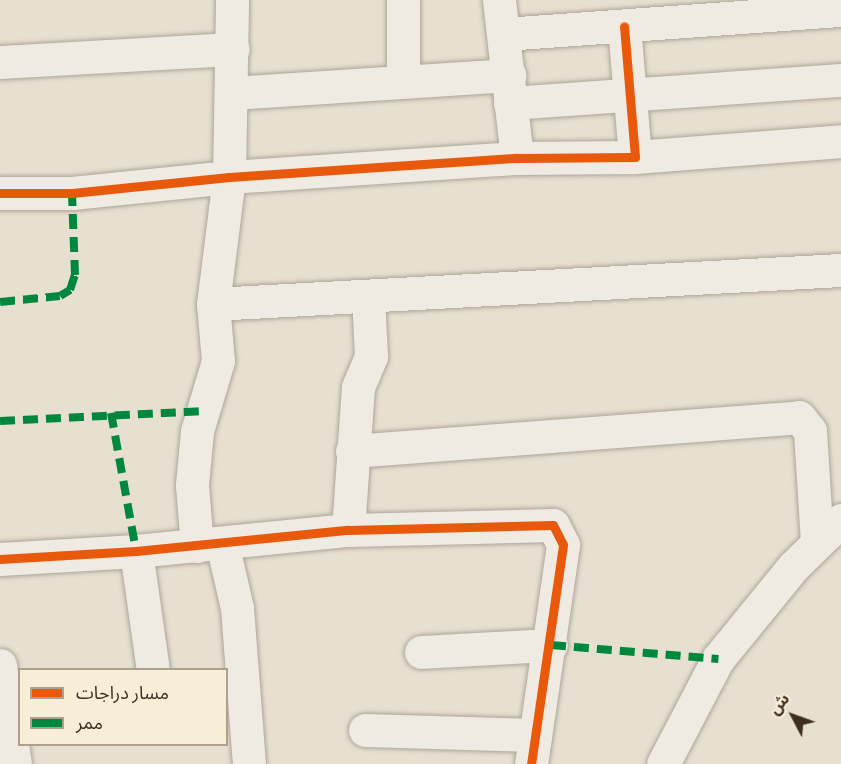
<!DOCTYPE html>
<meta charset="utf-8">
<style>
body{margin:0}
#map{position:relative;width:841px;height:764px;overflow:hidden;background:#e7e0d1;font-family:Bitter,"Noto Sans Arabic",serif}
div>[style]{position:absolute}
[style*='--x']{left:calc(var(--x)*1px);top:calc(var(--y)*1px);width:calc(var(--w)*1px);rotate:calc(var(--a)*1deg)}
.roads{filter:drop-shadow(0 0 2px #ada599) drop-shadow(0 0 2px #ada599)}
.minor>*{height:33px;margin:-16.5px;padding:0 16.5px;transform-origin:16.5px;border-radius:16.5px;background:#efebe3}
.quiet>*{height:8px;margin-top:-4px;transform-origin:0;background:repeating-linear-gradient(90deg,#00873e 0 15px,transparent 0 23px)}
.cycleway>*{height:9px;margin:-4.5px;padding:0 4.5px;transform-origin:4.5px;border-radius:4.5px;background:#e8590c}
span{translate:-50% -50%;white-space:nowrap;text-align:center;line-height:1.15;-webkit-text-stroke:5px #f7eed8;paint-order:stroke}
.legend{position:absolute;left:18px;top:668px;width:210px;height:78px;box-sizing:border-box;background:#f7eed8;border:2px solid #ada18e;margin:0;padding:8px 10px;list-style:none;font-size:18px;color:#3d2e20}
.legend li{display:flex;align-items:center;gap:12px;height:30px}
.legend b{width:30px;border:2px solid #ada18e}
.north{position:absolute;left:763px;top:686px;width:60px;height:60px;-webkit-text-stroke:4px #f7eed8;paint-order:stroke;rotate:311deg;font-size:16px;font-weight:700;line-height:24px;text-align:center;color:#3d2e20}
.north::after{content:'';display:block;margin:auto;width:21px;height:27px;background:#3d2e20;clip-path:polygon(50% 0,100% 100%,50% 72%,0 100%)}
</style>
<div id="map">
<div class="roads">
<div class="minor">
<div style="--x:499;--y:0;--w:159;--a:83.5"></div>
<div style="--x:504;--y:34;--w:338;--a:-4.1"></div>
<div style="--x:0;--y:62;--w:233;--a:-3.2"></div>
<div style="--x:403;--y:81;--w:81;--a:-90"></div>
<div style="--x:232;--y:93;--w:278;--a:-3.7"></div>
<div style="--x:510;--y:103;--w:332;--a:-4"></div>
<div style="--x:635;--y:157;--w:207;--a:-4.4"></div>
<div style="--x:0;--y:193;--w:72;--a:0"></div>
<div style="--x:72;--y:193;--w:158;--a:-5.8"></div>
<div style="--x:229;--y:177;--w:289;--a:-3.8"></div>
<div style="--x:517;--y:158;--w:118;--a:-0.5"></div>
<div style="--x:635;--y:157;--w:131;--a:-94.8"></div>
<div style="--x:213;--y:304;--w:629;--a:-3.1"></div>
<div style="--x:352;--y:451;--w:448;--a:-4.3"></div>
<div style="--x:799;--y:417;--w:18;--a:52"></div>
<div style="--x:810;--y:431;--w:112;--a:86.4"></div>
<div style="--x:348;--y:530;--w:143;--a:-86"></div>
<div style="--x:358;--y:387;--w:34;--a:-67"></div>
<div style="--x:371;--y:356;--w:59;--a:-92.9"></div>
<div style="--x:222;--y:543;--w:67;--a:77"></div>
<div style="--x:237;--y:608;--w:156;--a:85.6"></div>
<div style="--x:197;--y:546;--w:61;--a:-94.7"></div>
<div style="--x:192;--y:485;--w:54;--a:-84.7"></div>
<div style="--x:197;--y:431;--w:73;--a:-73.3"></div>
<div style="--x:218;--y:361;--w:57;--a:-95"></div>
<div style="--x:213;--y:304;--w:128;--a:-82.8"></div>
<div style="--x:229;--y:177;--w:177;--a:-89"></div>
<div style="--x:136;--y:551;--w:120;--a:81.9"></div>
<div style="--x:0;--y:559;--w:136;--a:-3.4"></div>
<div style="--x:136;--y:551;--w:213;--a:-5.7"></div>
<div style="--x:348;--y:530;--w:205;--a:-1.4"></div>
<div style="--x:553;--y:525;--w:22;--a:63"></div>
<div style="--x:563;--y:545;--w:221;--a:98.3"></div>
<div style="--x:421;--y:652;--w:130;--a:-3.1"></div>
<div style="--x:0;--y:665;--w:100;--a:81.4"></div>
<div style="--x:365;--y:730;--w:170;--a:1.7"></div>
<div style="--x:663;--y:764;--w:119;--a:-62.4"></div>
<div style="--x:718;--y:659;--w:119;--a:-50.8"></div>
<div style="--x:793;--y:567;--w:67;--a:-44.4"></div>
</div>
</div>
<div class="quiet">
<div style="--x:0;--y:302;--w:60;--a:-5.7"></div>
<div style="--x:60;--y:296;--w:12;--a:-31"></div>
<div style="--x:70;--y:290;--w:16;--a:-72"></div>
<div style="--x:75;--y:275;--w:82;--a:-92.1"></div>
<div style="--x:111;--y:413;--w:140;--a:79.7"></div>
<div style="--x:0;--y:421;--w:201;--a:-2.8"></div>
<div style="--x:551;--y:645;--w:168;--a:4.8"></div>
</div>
<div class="cycleway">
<div style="--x:0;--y:193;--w:72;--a:0"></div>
<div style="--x:72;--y:193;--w:158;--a:-5.8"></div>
<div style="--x:229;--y:177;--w:289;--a:-3.8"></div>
<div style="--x:517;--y:158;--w:118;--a:-0.5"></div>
<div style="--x:635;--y:157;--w:131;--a:-94.8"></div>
<div style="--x:0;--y:559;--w:136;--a:-3.4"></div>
<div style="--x:136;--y:551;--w:213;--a:-5.7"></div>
<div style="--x:348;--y:530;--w:205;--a:-1.4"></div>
<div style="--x:553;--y:525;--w:22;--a:63"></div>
<div style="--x:563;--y:545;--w:221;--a:98.3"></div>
</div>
<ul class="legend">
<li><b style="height:8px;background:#e8590c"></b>مسار دراجات</li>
<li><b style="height:8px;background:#00873e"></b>ممر</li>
</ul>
<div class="north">ش</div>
</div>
